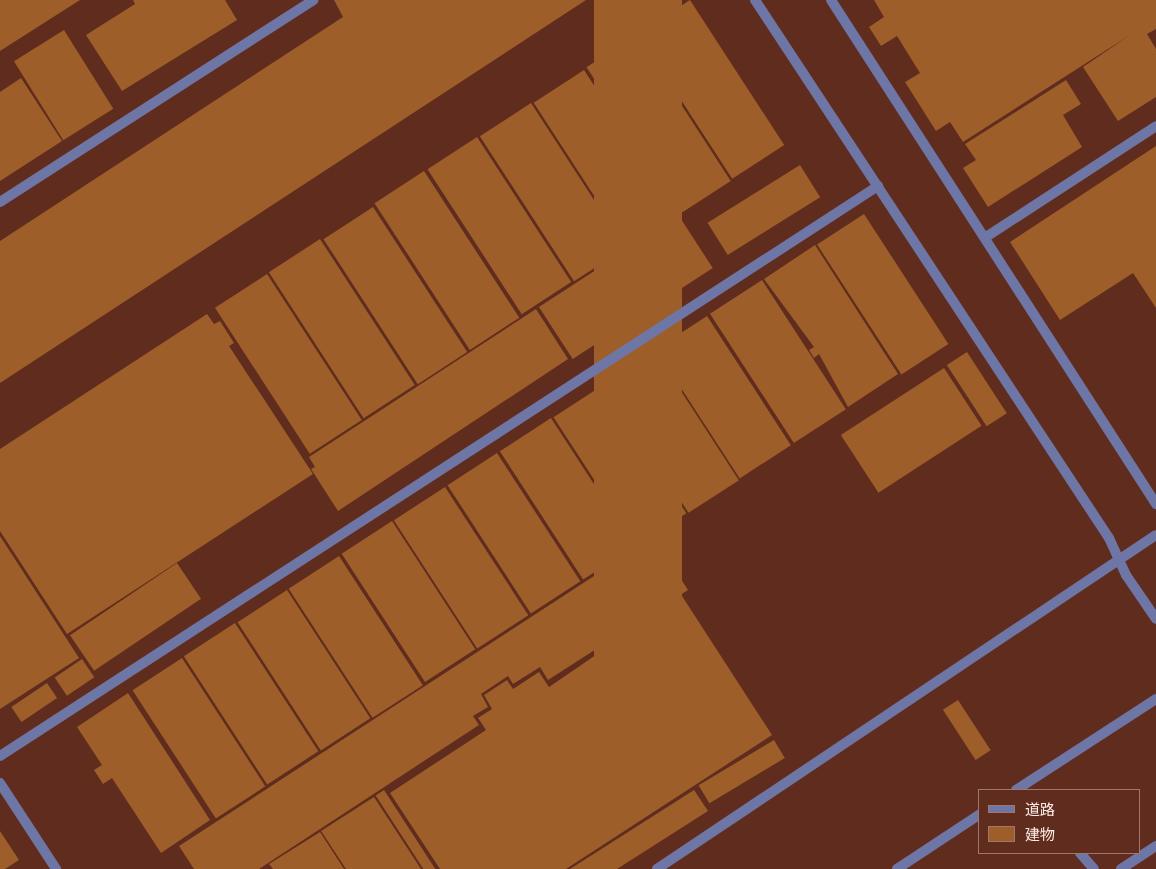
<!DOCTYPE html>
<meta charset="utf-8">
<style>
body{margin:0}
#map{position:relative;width:1156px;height:869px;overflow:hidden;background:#5f2c1e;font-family:Arial,"Noto Sans JP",sans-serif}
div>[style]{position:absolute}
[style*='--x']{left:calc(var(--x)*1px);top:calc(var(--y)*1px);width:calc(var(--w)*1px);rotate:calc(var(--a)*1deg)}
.building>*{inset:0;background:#9e5e29;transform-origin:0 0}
.service>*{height:10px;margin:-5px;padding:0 5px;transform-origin:5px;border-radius:5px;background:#6e76a6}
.minor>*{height:10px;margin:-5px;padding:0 5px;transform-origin:5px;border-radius:5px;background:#6e76a6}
span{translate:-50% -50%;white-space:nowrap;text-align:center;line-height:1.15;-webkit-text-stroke:4.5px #5f2c1e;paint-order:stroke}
.legend{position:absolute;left:978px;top:789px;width:162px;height:65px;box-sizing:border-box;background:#5f2c1e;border:1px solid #9f786d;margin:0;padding:6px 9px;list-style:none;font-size:15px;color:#feeae4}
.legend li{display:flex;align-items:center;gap:10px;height:25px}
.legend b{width:25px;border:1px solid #9f786d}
</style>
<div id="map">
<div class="building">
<div style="clip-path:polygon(0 0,80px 0,0 51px)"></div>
<div style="clip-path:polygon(133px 0,225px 0,237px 20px,122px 91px,86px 35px,135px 4px)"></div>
<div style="clip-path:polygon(334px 0,586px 0,0 383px,0 241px,343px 17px)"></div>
<div style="left:594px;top:0;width:88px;height:709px"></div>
<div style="left:690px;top:0;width:173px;height:62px;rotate:57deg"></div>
<div style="clip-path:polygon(874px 0,1156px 0,1156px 29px,1147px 34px,1156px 49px,1156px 97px,1118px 121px,1083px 67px,1130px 35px,963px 142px,950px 122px,936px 131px,905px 82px,920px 73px,897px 36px,881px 46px,869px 27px,884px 17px)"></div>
<div style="left:64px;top:30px;width:93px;height:59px;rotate:58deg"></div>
<div style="left:636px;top:35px;width:174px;height:59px;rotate:57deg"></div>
<div style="left:584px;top:70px;width:172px;height:60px;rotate:57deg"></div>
<div style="clip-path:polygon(21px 78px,62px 141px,0 181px,0 92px)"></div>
<div style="clip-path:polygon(1066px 80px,1081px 104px,1063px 115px,1082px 147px,988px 207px,963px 168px,976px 160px,965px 144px)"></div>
<div style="left:531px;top:103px;width:173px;height:61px;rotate:57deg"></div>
<div style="left:477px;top:137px;width:173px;height:59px;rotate:57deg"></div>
<div style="clip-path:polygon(1156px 146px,1156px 308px,1133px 273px,1060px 320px,1010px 242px)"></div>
<div style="left:800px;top:165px;width:38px;height:109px;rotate:58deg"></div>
<div style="left:424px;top:171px;width:175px;height:59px;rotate:57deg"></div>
<div style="left:373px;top:207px;width:173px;height:59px;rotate:57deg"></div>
<div style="left:864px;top:214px;width:155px;height:56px;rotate:57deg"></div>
<div style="left:679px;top:216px;width:62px;height:167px;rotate:57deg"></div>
<div style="left:320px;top:239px;width:174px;height:61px;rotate:57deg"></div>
<div style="clip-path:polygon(815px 245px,898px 374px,848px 407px,819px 354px,814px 358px,809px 350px,814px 347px,764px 279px)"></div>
<div style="left:267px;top:274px;width:174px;height:62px;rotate:57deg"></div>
<div style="left:762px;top:280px;width:154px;height:62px;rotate:57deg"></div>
<div style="clip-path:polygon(536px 309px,568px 359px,338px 511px,311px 469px,315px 467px,309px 457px)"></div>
<div style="clip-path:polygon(207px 314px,214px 324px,220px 321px,234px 343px,229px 346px,313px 474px,67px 634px,0 531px,0 449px)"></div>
<div style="left:707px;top:316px;width:154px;height:61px;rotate:57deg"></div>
<div style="left:655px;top:351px;width:154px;height:60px;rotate:57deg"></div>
<div style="left:967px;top:352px;width:73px;height:24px;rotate:57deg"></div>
<div style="left:944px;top:368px;width:69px;height:123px;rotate:57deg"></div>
<div style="left:603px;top:385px;width:153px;height:59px;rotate:57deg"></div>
<div style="left:551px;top:418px;width:153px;height:61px;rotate:57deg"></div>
<div style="left:497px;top:453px;width:153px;height:59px;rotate:57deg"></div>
<div style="left:445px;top:487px;width:153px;height:61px;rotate:57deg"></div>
<div style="left:392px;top:521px;width:153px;height:60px;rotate:57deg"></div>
<div style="clip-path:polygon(0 536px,79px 658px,0 709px)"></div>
<div style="clip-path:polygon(654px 537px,688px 590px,548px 680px,540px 667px,513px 684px,508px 676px,481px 694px,488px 707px,473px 716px,479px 725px,259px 869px,194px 869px,179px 846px)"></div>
<div style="left:339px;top:556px;width:154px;height:60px;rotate:57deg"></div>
<div style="left:177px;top:563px;width:43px;height:129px;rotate:56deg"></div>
<div style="left:287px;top:590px;width:153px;height:59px;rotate:57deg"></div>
<div style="clip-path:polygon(682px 596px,772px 735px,566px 869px,440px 869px,390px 793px,486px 730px,478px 718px,492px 709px,484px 695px,507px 680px,513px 689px,539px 672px,549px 687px)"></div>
<div style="left:235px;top:623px;width:153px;height:61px;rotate:57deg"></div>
<div style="left:182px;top:658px;width:153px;height:59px;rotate:57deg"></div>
<div style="left:82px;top:659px;width:22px;height:33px;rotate:56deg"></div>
<div style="left:47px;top:683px;width:18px;height:43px;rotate:56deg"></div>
<div style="clip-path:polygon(128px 693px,210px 820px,161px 853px,112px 778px,103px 784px,94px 770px,102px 765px,77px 727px)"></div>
<div style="left:958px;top:700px;width:60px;height:18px;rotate:57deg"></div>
<div style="left:774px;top:740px;width:21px;height:88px;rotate:59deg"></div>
<div style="left:384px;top:790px;width:95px;height:10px;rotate:57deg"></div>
<div style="clip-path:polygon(694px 790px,708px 811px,617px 869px,570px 869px)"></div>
<div style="clip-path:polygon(374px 797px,421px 869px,346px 869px,321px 831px)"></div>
<div style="clip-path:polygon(0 831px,19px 860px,5px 869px,0 869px)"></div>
<div style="clip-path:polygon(320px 832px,344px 869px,273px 869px,269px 864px)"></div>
</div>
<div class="service">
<div style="--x:755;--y:0;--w:644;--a:56.66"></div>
<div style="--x:1109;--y:538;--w:41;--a:65.3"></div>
<div style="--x:1126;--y:575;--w:53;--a:55.7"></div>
<div style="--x:831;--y:0;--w:600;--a:57.18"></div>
<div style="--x:0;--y:202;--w:373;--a:-32.8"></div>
<div style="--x:986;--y:237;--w:203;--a:-33.1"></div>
<div style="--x:0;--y:756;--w:1047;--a:-32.99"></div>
<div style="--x:0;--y:783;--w:103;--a:56.9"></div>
<div style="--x:657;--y:869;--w:600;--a:-33.8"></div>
</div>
<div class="minor">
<div style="--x:1016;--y:790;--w:167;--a:-33"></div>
<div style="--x:1080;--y:853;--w:21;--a:49"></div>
<div style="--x:897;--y:869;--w:100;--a:-33.5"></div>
<div style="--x:1121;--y:869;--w:42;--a:-33.3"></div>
</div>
<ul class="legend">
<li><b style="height:6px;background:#6e76a6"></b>道路</li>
<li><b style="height:14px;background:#9e5e29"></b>建物</li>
</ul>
</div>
